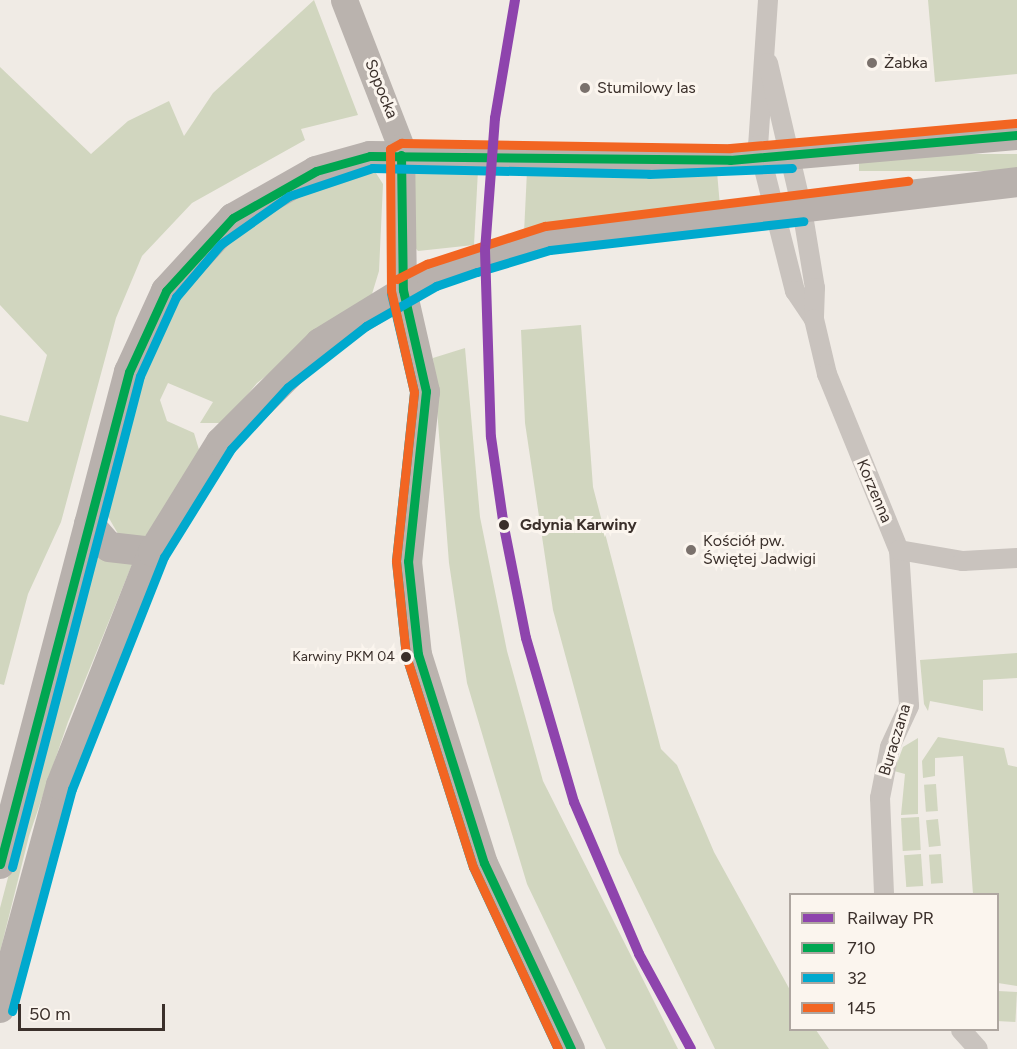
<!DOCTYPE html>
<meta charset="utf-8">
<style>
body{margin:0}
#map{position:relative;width:1017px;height:1049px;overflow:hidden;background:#f0ebe5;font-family:Figtree,sans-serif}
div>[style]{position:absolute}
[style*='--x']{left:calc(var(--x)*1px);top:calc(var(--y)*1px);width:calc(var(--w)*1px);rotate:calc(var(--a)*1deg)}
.green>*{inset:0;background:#d1d6bf;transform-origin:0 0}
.street>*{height:20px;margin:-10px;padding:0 10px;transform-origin:10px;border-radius:10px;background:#c9c3be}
.secondary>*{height:27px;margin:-13.5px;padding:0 13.5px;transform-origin:13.5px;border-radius:13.5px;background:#bab3ae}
.primary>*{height:30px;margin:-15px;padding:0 15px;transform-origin:15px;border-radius:15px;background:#b8b1ad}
.bus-1>*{height:9px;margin:-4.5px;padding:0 4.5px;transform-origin:4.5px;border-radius:4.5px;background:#00a651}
.bus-2>*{height:9px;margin:-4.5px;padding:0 4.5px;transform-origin:4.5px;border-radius:4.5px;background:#00a9ce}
.bus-3>*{height:9px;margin:-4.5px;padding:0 4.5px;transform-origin:4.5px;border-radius:4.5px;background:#f26522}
.rail-1>*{height:10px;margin:-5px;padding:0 5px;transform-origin:5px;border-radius:5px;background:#8e44ad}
.dots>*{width:16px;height:16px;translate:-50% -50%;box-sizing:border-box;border:3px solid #fbf5ee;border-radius:50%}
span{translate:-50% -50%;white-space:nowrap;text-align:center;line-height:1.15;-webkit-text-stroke:6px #fbf5ee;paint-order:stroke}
.bus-label{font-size:14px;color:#3b302b}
.right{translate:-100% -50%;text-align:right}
.poi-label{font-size:16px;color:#3b302b}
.left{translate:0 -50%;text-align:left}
.street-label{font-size:16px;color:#3b302b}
.stop-label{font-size:16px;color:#3b302b;font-weight:700}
.legend{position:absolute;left:789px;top:893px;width:210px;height:138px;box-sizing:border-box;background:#fbf5ee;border:2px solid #aea6a0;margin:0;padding:8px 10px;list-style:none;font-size:18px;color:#3b302b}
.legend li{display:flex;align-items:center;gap:12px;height:30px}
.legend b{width:30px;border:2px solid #aea6a0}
.scale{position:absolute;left:18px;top:1004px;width:147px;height:27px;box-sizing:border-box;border:3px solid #3b302b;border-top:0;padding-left:8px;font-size:18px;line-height:21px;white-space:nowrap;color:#3b302b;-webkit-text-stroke:4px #fbf5ee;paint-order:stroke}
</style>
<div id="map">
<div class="green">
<div style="clip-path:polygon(314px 0,358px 115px,301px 129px,305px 140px,192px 203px,142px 256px,116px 318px,61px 522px,28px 594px,4px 685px,0 684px,0 415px,28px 422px,47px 355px,0 305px,0 67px,91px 154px,128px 121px,169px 101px,184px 136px,213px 93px)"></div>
<div style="clip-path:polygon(928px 0,1017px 0,1017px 74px,935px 82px)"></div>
<div style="left:1017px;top:154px;width:17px;height:158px;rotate:90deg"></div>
<div style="clip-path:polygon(418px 168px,478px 170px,474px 245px,418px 251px,412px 244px,412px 172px)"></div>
<div style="clip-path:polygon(374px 170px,383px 184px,379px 271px,372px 294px,257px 383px,224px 423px,200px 423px,213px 402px,168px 383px,160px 400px,167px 421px,194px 433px,200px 453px,145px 537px,121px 539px,106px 513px,154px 330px,215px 247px,288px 195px)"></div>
<div style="clip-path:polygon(527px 171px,717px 172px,720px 206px,524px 233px)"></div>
<div style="clip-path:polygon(581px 325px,593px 487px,661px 749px,677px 765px,714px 852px,790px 990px,790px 1030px,816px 1030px,829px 1049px,715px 1049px,619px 853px,553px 610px,525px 423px,521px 330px)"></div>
<div style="clip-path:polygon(465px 348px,480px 517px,507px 651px,543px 781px,678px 1049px,606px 1049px,527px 884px,491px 764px,467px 683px,449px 563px,433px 358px)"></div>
<div style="clip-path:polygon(95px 547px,133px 562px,68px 722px,29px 836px,0 952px,0 908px)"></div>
<div style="clip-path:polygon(1017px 653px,1017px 678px,983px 680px,983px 711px,930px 701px,928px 711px,924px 704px,920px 660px)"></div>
<div style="clip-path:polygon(938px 737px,1004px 748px,1008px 765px,1017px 767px,1017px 986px,998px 983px,998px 894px,973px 894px,963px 756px,935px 758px,935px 776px,923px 778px,922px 761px)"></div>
<div style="clip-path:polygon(918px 738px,918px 814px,901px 815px,905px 774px,894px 771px,903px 747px)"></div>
<div style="left:936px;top:784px;width:27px;height:12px;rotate:86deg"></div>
<div style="left:919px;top:817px;width:33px;height:18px;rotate:87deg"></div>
<div style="left:938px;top:819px;width:27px;height:12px;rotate:84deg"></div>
<div style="left:921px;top:854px;width:32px;height:17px;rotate:86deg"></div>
<div style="left:941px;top:854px;width:29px;height:12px;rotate:86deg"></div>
<div style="left:998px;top:991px;width:19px;height:30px;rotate:3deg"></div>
</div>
<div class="street">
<div style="--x:768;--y:0;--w:145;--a:93.9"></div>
<div style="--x:758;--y:145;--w:151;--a:75.8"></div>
<div style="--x:795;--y:291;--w:34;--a:56"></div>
<div style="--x:768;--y:63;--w:150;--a:76.9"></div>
<div style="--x:802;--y:209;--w:80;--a:80.7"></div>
<div style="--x:815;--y:288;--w:31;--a:92"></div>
<div style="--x:814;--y:319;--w:57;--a:76.7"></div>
<div style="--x:827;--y:374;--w:190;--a:67.8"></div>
<div style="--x:899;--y:550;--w:156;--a:86.3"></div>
<div style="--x:909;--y:706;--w:45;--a:114.9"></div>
<div style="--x:890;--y:747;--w:52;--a:101.1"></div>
<div style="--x:880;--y:798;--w:96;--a:87.6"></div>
<div style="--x:899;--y:550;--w:65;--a:9.8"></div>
<div style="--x:963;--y:561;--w:54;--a:-3.2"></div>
<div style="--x:961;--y:1030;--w:25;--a:48"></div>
</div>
<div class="secondary">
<div style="--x:344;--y:0;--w:158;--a:68.8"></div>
<div style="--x:401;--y:147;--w:143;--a:89.2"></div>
<div style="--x:403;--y:290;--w:104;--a:77.2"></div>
<div style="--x:426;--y:391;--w:171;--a:96"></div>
<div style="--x:408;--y:561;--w:94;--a:83.9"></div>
<div style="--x:418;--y:654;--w:219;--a:72.5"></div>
<div style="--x:484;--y:863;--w:205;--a:64.9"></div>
</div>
<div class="primary">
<div style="--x:89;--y:524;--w:30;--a:49"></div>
<div style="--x:109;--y:547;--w:44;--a:6.5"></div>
<div style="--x:0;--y:864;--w:509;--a:-75.31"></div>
<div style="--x:129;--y:372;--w:89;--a:-65.4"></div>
<div style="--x:166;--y:291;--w:99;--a:-47.5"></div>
<div style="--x:233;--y:218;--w:95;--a:-29.5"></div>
<div style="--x:316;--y:171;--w:56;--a:-15.5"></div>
<div style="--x:370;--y:156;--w:360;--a:0.6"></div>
<div style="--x:730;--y:160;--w:288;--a:-5"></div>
<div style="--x:0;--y:1008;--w:231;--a:-74.7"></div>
<div style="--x:61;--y:785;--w:251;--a:-68.5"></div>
<div style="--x:153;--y:552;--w:129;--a:-58.3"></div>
<div style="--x:221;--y:442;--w:140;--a:-45"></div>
<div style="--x:320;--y:343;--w:130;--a:-31.5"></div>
<div style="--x:431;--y:275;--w:123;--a:-17.5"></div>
<div style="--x:548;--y:238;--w:472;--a:-6.8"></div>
</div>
<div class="bus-1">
<div style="--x:401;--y:155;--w:135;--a:89.2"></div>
<div style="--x:403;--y:290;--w:104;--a:77.2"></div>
<div style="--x:426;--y:391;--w:171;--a:96"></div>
<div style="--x:408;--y:561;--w:94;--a:83.9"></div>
<div style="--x:418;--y:654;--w:219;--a:72.5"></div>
<div style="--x:484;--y:863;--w:205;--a:64.9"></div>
<div style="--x:0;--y:864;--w:509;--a:-75.31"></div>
<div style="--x:129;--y:372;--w:89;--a:-65.4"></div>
<div style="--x:166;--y:291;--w:99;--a:-47.5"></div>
<div style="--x:233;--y:218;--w:95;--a:-29.5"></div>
<div style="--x:316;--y:171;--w:56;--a:-15.5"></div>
<div style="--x:370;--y:156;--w:360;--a:0.6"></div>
<div style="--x:730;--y:160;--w:288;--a:-5"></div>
</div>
<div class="bus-2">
<div style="--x:391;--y:293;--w:102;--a:76.9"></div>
<div style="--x:414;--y:392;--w:170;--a:96.1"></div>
<div style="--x:396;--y:561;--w:96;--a:84"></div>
<div style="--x:406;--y:656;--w:221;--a:72.4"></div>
<div style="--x:473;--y:867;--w:201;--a:65"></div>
<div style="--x:12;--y:867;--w:507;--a:-75.39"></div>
<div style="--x:140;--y:376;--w:87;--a:-65.5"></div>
<div style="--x:176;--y:297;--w:70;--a:-49.7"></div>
<div style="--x:221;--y:244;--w:83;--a:-35.2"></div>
<div style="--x:289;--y:196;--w:88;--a:-18.6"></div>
<div style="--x:372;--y:168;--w:277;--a:1.2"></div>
<div style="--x:649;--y:174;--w:143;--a:-2.4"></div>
<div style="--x:12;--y:1011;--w:230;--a:-74.9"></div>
<div style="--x:72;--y:789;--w:250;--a:-68.4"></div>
<div style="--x:164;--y:557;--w:127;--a:-58.2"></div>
<div style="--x:231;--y:449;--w:84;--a:-47.4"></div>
<div style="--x:288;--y:387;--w:99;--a:-38"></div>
<div style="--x:366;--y:326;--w:81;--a:-29.7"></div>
<div style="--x:436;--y:286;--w:43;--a:-18.9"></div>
<div style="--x:477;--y:272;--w:76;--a:-16.8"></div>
<div style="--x:550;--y:250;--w:255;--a:-6.5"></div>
</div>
<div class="bus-3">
<div style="--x:397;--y:279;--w:34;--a:-27"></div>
<div style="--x:427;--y:264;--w:124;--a:-17.9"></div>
<div style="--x:545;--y:226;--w:366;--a:-7.1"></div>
<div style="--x:558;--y:1049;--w:201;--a:-115"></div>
<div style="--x:473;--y:867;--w:221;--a:-107.6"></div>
<div style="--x:406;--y:656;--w:96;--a:-96"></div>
<div style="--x:396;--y:561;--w:170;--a:-83.9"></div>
<div style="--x:414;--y:392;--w:104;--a:-102.8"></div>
<div style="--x:391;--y:291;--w:142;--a:-90.4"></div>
<div style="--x:390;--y:149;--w:13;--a:-29"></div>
<div style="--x:401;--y:143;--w:329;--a:0.9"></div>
<div style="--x:730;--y:148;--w:287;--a:-5"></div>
</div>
<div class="rail-1">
<div style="--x:515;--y:0;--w:120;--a:99.6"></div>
<div style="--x:495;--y:118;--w:132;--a:94.3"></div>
<div style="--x:485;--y:250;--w:187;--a:88.2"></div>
<div style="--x:491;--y:437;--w:91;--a:81.8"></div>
<div style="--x:504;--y:527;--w:113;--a:78.8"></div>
<div style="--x:526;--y:638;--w:171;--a:73.7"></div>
<div style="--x:574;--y:802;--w:165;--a:66.8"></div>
<div style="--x:639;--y:954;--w:108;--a:61.3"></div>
</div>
<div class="dots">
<div style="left:872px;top:63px;background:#7a716c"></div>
<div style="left:585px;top:88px;background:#7a716c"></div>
<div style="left:504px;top:525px;background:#3b302b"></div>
<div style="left:691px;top:550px;background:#7a716c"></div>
<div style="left:406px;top:657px;background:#3b302b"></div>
</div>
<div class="bus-label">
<span class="right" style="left:395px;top:657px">Karwiny PKM 04</span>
</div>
<div class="poi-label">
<span class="left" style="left:884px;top:63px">Żabka</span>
<span class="left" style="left:597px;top:88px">Stumilowy las</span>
<span class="left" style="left:703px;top:550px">Kościół pw.<br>Świętej Jadwigi</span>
</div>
<div class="street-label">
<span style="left:381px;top:89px;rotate:68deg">Sopocka</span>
<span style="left:874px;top:491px;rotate:67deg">Korzenna</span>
<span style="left:895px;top:740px;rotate:-73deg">Buraczana</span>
</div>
<div class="stop-label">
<span class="left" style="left:520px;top:525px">Gdynia Karwiny</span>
</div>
<ul class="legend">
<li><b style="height:8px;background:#8e44ad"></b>Railway PR</li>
<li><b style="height:8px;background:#00a651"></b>710</li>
<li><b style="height:8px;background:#00a9ce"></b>32</li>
<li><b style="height:8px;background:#f26522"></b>145</li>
</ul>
<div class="scale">50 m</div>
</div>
